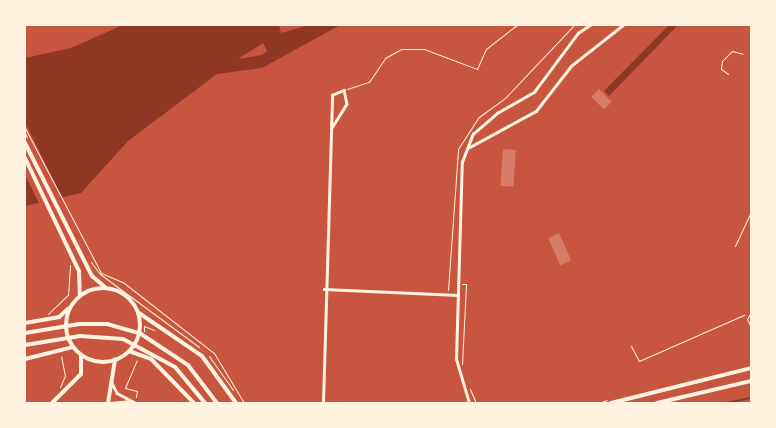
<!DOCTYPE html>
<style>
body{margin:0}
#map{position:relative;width:776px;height:428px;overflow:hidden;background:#c8553d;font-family:Poppins,sans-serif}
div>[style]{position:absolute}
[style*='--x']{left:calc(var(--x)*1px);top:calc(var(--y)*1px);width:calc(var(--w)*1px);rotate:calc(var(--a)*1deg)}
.water>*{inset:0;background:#8f3625}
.pier>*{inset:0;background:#c8553d}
.stream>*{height:2px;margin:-1px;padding:0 1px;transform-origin:1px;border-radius:1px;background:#8f3625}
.building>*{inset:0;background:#d67c66;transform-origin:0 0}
.path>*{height:1px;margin:-0.5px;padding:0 0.5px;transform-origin:0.5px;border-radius:0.5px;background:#fff3e0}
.service>*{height:1px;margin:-0.5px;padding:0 0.5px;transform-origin:0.5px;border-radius:0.5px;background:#fff3e0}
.minor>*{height:2.5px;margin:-1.25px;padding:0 1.25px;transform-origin:1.25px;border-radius:1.25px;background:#fff3e0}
.secondary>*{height:4px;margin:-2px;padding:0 2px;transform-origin:2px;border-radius:2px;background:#fff3e0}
.primary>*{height:4px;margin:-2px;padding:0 2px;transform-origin:2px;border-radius:2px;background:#fff3e0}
.primary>.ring{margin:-2px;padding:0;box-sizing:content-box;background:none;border:4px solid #fff3e0;border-radius:50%}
span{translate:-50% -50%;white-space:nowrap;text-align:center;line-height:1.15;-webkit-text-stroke:4.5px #fff3e0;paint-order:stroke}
.frame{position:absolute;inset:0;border:26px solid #fff3e0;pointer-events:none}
</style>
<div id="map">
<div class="water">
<div style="clip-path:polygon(evenodd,123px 25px,279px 25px,281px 33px,309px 25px,340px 25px,262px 68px,217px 74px,128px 141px,81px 193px,25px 206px,25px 58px,71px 48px,123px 25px,263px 43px,267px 51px,262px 55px,238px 59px,263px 43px)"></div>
<div style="clip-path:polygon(669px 25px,678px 25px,609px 96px,604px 91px)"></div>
</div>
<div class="pier">
<div style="clip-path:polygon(25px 122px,63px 200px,39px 203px,25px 175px)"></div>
</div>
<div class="stream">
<div style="--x:727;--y:403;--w:25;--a:-12"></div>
</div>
<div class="building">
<div style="left:599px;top:89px;width:18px;height:11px;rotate:45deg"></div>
<div style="left:503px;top:149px;width:13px;height:37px;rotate:4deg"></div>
<div style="left:559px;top:233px;width:30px;height:12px;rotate:66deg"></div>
</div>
<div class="path">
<div style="--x:728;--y:74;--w:9;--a:-144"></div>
<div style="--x:721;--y:69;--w:8;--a:-83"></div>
<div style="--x:722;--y:61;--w:14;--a:-45"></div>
<div style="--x:732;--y:51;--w:11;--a:15"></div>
<div style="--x:347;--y:89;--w:23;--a:-18"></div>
<div style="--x:369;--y:82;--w:29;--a:-56"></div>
<div style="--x:385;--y:58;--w:18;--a:-29"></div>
<div style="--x:401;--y:49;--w:23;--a:0"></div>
<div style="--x:424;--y:49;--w:57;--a:20.7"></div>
<div style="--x:477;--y:69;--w:22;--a:-66"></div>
<div style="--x:486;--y:49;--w:39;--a:-38"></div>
<div style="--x:25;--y:128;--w:164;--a:62.3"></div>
<div style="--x:101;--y:273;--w:25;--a:23"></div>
<div style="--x:124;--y:283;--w:114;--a:37.9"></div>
<div style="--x:214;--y:353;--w:58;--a:59"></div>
<div style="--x:25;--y:133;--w:5;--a:68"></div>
<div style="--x:735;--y:246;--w:38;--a:-65"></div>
<div style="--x:91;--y:262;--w:15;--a:53"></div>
<div style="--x:100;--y:274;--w:123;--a:36.4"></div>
<div style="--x:448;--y:290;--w:141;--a:-85.9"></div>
<div style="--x:458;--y:149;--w:38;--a:-57"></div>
<div style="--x:479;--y:117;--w:32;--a:-36"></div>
<div style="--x:505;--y:98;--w:100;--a:-46.6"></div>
<div style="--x:48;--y:314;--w:28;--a:-44"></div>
<div style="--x:68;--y:295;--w:30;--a:-86"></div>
<div style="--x:144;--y:331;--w:5;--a:-90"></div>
<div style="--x:144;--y:326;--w:11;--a:22"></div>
<div style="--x:631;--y:346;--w:17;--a:62"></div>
<div style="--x:639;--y:361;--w:115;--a:-23.7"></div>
<div style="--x:209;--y:356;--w:42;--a:54.8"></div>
<div style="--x:462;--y:364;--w:80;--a:-87.1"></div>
<div style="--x:466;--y:284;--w:4;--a:180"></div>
<div style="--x:60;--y:387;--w:12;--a:-66"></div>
<div style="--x:65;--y:376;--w:20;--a:-101"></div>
<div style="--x:470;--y:389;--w:15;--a:67"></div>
<div style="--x:136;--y:397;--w:6;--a:-81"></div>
<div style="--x:137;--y:391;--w:12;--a:-166"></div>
<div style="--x:125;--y:388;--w:30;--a:-67"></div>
<div style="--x:598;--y:403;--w:9;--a:-18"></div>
</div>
<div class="service">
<div style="--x:751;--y:312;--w:8;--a:120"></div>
<div style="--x:747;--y:319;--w:9;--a:63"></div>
</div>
<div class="minor">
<div style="--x:468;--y:148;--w:77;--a:-28.6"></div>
<div style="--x:536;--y:111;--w:57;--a:-52.1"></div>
<div style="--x:571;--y:66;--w:66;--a:-38.3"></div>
<div style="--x:324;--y:289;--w:134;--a:2.6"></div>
<div style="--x:112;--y:383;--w:11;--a:63"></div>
<div style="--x:117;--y:393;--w:21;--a:28"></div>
<div style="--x:109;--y:403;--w:22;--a:-5"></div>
<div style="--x:323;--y:403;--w:308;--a:-88.3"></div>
<div style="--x:332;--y:95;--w:13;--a:-23"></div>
<div style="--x:344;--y:90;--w:14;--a:78"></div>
<div style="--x:347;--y:104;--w:28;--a:122"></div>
<div style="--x:469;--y:403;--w:46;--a:-106.5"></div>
<div style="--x:456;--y:359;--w:197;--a:-88.3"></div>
<div style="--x:462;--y:162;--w:30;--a:-69"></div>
<div style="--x:473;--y:134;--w:32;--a:-41"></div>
<div style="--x:497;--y:113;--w:43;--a:-29.6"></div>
<div style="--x:534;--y:92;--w:74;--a:-53.3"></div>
<div style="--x:578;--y:33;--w:14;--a:-34"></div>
</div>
<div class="secondary">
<div style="--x:52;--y:403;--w:41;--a:-45"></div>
<div style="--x:81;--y:374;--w:19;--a:-90"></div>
<div style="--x:108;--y:403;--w:44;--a:-80.8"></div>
</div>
<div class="primary">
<div style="--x:25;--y:143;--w:149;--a:63.3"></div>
<div style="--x:92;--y:276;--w:17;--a:40"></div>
<div style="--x:25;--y:158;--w:125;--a:64.5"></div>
<div style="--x:79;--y:271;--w:24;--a:88"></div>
<div class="ring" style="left:66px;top:288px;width:70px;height:70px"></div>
<div style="--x:139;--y:313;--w:76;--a:34.3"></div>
<div style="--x:202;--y:356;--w:58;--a:54.1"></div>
<div style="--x:25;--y:323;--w:35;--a:-10"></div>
<div style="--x:59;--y:317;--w:13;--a:-42"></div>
<div style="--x:25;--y:333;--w:55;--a:-9.5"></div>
<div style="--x:79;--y:324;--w:28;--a:0"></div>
<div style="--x:107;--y:324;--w:35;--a:16"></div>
<div style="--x:141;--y:334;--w:56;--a:33.4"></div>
<div style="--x:188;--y:365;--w:48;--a:52.7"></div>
<div style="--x:25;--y:345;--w:56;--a:-9.3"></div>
<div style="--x:80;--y:336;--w:43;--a:4"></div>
<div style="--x:123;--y:339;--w:59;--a:28.3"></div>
<div style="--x:175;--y:367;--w:47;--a:50.2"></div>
<div style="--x:129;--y:351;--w:23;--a:20"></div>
<div style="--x:151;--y:359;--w:62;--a:45.7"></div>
<div style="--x:25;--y:359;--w:49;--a:-14"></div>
<div style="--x:611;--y:403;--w:144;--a:-14"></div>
<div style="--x:657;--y:403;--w:97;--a:-13.2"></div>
</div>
<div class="frame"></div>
</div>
